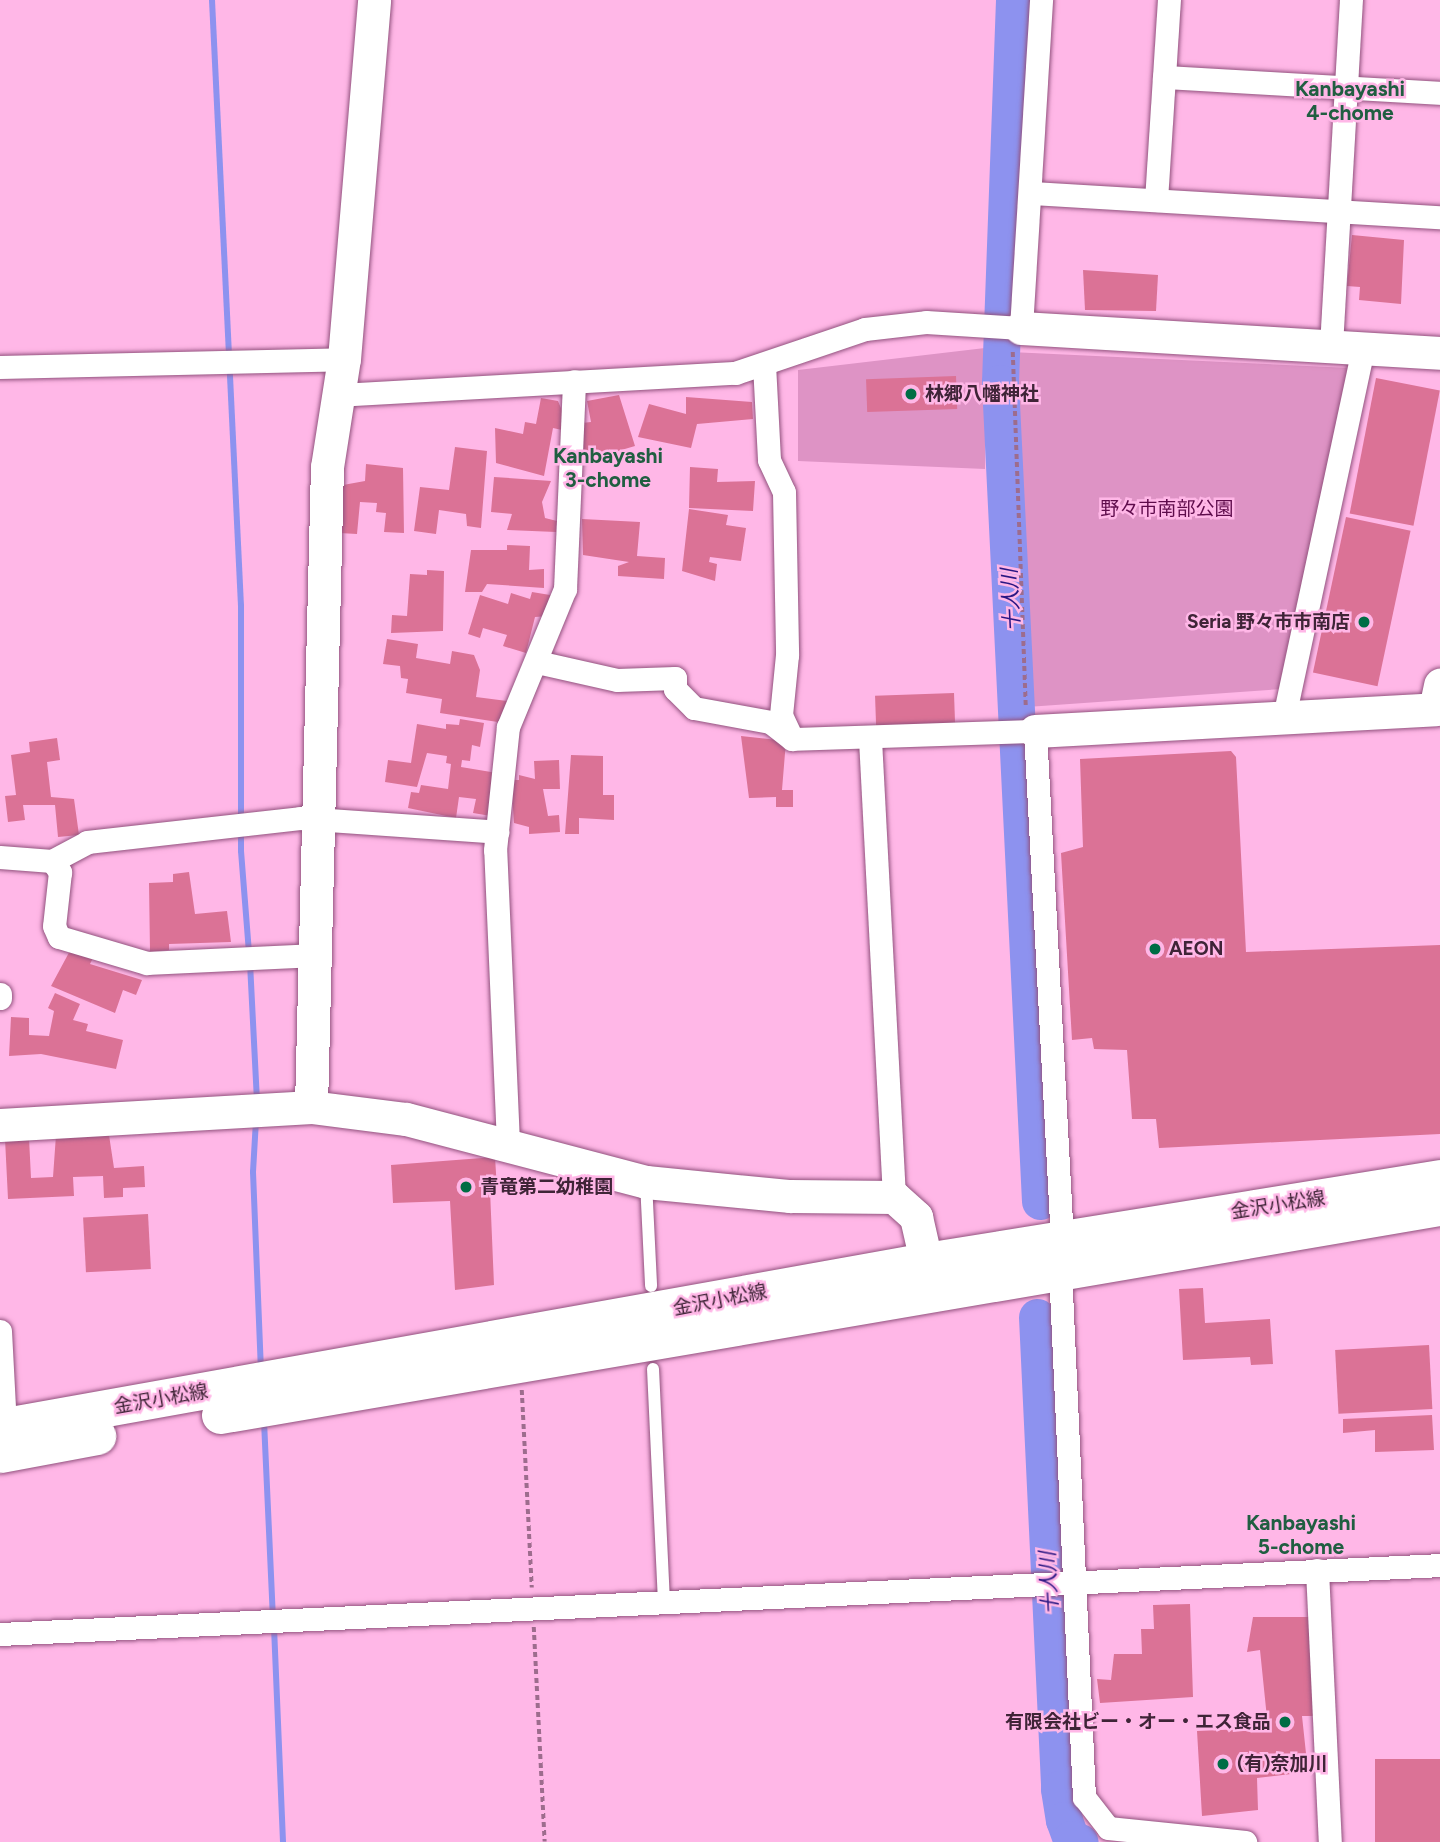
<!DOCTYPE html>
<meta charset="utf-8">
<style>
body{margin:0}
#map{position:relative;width:1440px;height:1842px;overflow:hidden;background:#ffb7e7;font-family:Figtree,"Noto Sans JP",sans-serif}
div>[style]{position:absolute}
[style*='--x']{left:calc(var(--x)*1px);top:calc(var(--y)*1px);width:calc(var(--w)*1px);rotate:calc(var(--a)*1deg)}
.green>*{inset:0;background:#de93c5}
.stream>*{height:6px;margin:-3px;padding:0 3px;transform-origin:3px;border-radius:3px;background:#8d92ef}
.river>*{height:37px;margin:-18.5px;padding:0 18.5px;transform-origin:18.5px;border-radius:18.5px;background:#8d92ef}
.building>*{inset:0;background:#db7296;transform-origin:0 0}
.path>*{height:3.5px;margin-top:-1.75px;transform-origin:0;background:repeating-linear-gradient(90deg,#9d6c8d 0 5px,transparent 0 8.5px)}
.roads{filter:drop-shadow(0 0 2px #92527e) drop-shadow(0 0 2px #92527e)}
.lane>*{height:12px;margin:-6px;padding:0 6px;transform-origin:6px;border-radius:6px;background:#fff}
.street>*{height:23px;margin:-11.5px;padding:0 11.5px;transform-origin:11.5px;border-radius:11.5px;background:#fff}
.secondary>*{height:33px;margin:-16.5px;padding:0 16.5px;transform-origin:16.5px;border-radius:16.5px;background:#fff}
.primary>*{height:37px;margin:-18.5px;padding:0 18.5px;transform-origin:18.5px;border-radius:18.5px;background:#fff}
.dots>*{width:19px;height:19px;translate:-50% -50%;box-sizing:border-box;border:4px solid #ffb7e7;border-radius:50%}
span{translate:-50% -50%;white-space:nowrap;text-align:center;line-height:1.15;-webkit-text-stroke:5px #ffb7e7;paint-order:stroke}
.poi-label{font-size:19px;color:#3f2437;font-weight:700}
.left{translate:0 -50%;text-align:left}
.right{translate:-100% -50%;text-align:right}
.park-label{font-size:19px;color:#5e0b4b}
.street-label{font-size:19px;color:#3f2437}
.neighbourhood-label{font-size:21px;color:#205e41;font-weight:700}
.water-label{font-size:21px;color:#2a1783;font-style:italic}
</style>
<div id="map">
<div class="green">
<div style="clip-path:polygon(985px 348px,985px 469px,798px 461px,798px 370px)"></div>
<div style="clip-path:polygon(1010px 352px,1349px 368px,1282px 689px,1027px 707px)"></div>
</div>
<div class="stream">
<div style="--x:212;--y:0;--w:607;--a:87.26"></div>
<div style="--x:241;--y:606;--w:245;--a:90"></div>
<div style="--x:241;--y:851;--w:101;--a:85.5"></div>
<div style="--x:250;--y:963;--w:136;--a:87.1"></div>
<div style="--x:256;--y:1120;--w:52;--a:93.3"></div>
<div style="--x:253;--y:1172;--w:196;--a:87.7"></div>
<div style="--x:264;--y:1421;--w:195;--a:87.4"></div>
<div style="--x:274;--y:1627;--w:215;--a:87.6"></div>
</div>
<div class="river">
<div style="--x:1014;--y:0;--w:383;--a:92.1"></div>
<div style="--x:1000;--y:383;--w:819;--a:87.2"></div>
<div style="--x:1037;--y:1317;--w:473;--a:87.3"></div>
<div style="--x:1059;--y:1789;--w:31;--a:81"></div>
<div style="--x:1064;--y:1820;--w:20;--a:70"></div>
<div style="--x:1071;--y:1839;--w:9;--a:18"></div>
</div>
<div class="building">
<div style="clip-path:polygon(1352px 235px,1404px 240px,1401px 304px,1359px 300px,1360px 287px,1347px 286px)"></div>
<div style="clip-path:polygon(1083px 270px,1158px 275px,1156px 311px,1085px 310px)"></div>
<div style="left:956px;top:376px;width:33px;height:90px;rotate:88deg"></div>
<div style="left:1376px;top:378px;width:65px;height:138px;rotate:11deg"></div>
<div style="clip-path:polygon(619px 395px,635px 446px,584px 461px,582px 423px,591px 422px,587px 401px)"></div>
<div style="clip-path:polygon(686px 397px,752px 402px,753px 419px,697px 424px,691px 448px,638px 437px,649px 404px,686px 414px)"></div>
<div style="clip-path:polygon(541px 398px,558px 401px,563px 413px,562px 430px,553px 428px,544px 476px,496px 463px,495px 428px,523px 434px,525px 422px,536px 424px)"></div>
<div style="clip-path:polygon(455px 447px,487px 451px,481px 528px,467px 526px,466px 514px,439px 510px,436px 534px,414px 531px,420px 487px,449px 490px)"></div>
<div style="clip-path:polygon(366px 464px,403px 468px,404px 533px,384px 532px,386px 513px,376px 512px,377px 503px,360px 502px,357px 534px,339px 533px,343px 485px,365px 481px)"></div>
<div style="clip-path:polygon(690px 467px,718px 469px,717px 482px,755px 481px,753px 511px,689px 508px)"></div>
<div style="clip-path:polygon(494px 477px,551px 481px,542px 502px,545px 518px,557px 521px,556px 532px,507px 530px,512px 514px,491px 512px)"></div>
<div style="clip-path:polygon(689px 509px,728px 515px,726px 525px,746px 528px,741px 561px,710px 557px,709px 562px,717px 564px,715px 581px,682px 571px)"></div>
<div style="left:1346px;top:517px;width:66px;height:159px;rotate:12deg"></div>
<div style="clip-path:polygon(582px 519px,640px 522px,637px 556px,665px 558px,664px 579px,618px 576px,618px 566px,629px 562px,583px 555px)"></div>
<div style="clip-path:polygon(507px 545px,530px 546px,529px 570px,544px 569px,544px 588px,487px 584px,482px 592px,465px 592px,471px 550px,507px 550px)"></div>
<div style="clip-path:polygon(427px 570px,444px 571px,443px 631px,391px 633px,392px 615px,407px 616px,410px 574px,427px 575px)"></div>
<div style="clip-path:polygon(532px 592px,556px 596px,549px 616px,535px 617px,526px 653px,503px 646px,507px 635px,483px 628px,480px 638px,468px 634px,480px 595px,508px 604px,511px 593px,530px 599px)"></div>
<div style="clip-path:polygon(387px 639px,418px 644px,416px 658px,450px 664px,452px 651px,474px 655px,480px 670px,476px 697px,507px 701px,504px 723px,440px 713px,442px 699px,406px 693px,408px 679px,401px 678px,400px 666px,383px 664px)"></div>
<div style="left:954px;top:693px;width:33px;height:79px;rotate:88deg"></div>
<div style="clip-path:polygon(460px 719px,484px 723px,480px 747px,472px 745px,470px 761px,462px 760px,461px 767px,497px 773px,491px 816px,473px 813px,476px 799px,459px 797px,456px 818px,408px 808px,411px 792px,419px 793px,421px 785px,448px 789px,451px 764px,446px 763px,447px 756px,427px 753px,417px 787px,385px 782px,388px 760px,411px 763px,417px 724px,446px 729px,446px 724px,459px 725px)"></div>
<div style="clip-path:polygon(741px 736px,786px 741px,782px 790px,793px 790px,793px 807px,776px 807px,776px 797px,749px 798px)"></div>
<div style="clip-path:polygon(57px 738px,60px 760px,47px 762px,51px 797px,74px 799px,79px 835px,58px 837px,55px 805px,23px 805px,25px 820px,8px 822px,5px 796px,16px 795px,11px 755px,30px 752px,29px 742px)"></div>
<div style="clip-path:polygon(1231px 751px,1236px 757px,1246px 952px,1440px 945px,1440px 1134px,1159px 1148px,1156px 1119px,1132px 1119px,1127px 1050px,1094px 1049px,1092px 1038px,1072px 1040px,1061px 853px,1083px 847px,1080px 759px)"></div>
<div style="clip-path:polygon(571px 755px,603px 756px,603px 795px,614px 795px,614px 820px,579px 818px,579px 834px,565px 834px)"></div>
<div style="clip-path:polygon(559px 760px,560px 789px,543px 789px,548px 816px,559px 815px,560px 832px,529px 834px,529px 827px,514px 823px,511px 780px,519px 780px,519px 775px,535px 779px,534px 761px)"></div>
<div style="clip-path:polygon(189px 872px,195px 914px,227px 911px,231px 942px,169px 944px,169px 950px,150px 952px,149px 883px,173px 882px,173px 874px)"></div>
<div style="clip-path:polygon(72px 947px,94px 956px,90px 964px,142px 980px,136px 995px,123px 990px,115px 1013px,51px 986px)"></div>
<div style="clip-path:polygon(55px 993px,80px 1004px,73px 1020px,88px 1024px,86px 1031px,123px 1040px,116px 1069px,41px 1054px,9px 1056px,11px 1017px,29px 1018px,29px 1035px,49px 1036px,54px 1011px,48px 1008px)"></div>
<div style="clip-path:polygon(56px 1135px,109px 1135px,114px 1168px,144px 1166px,145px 1187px,123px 1188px,123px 1197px,104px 1198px,103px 1176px,73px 1177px,74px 1196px,8px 1199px,5px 1139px,29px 1138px,31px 1178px,53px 1177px)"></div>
<div style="clip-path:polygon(495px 1157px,497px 1189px,490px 1190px,494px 1285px,455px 1290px,450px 1201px,393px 1203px,391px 1165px)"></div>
<div style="left:148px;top:1214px;width:55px;height:65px;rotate:87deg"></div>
<div style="clip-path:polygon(1203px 1288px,1205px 1323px,1270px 1319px,1273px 1364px,1251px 1365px,1250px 1357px,1183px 1360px,1179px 1289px)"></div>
<div style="left:1429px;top:1345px;width:64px;height:94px;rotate:87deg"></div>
<div style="clip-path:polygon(1432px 1415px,1434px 1450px,1375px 1452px,1375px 1430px,1343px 1433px,1343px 1419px)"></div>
<div style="clip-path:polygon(1190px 1604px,1193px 1697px,1100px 1703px,1097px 1679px,1111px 1680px,1114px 1654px,1142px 1654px,1141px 1629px,1154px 1629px,1153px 1605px)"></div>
<div style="clip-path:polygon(1253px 1617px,1309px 1617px,1318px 1716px,1302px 1716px,1308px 1772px,1257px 1778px,1258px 1810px,1202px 1816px,1197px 1731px,1268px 1728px,1260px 1650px,1247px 1652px)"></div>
<div style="left:1440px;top:1759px;width:83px;height:65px;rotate:90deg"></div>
</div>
<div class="path">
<div style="--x:1013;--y:352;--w:356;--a:87.9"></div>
<div style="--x:522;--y:1390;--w:198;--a:87.1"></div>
<div style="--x:534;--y:1627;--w:215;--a:87.1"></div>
</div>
<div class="roads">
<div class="lane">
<div style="--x:646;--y:1182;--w:104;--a:87.2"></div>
<div style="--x:653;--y:1369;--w:234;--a:87.3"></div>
</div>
<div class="street">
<div style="--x:1164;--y:77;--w:276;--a:3.3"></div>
<div style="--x:1031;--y:193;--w:410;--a:3.4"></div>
<div style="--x:1156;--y:200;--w:200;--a:-86.3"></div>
<div style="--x:1331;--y:346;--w:347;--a:-86.7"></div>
<div style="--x:764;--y:364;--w:96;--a:87"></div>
<div style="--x:769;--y:460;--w:35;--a:65"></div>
<div style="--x:784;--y:492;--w:163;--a:88.9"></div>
<div style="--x:787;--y:655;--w:60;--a:95.7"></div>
<div style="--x:781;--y:715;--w:26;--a:65"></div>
<div style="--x:0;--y:367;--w:344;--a:-1.3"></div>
<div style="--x:338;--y:395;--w:398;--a:-3.2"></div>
<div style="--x:735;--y:373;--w:137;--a:-18.7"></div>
<div style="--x:865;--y:329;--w:61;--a:-6.5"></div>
<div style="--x:926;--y:322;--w:95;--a:3.6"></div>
<div style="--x:1021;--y:328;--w:329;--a:-86.5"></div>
<div style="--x:537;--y:662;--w:82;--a:12.7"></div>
<div style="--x:617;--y:680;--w:58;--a:-2"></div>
<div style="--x:675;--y:678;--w:11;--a:90"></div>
<div style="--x:675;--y:689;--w:27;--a:45"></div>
<div style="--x:694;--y:708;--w:77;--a:10.4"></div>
<div style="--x:770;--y:722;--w:28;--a:38"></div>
<div style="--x:792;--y:739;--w:243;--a:-1.9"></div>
<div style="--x:1035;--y:731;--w:511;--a:86.97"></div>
<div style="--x:1284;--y:717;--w:376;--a:-77.9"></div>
<div style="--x:870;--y:739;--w:459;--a:87"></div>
<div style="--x:0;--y:857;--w:52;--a:4.4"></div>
<div style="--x:52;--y:861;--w:40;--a:-28"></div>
<div style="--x:87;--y:842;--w:214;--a:-6.4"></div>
<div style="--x:300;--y:818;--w:198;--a:4"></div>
<div style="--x:52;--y:861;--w:14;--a:54"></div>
<div style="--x:60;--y:872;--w:54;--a:96.3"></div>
<div style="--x:54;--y:926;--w:12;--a:66"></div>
<div style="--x:59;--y:937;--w:92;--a:16.5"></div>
<div style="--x:147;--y:963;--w:169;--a:-2.7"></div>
<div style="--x:0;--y:994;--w:4;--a:90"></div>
<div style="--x:508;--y:1143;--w:293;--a:-92.5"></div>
<div style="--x:495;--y:850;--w:124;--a:-84"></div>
<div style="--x:508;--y:727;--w:149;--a:-67.6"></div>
<div style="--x:565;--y:589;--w:208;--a:-87.5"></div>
<div style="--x:1060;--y:1269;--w:529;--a:87.4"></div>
<div style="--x:1084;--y:1797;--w:39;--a:52"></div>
<div style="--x:1108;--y:1828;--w:138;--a:5.8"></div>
<div style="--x:0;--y:1331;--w:95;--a:87"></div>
<div style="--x:1317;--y:1570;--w:272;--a:87.3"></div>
<div style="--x:0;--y:1634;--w:1442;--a:-2.74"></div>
</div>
<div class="secondary">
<div style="--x:1021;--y:328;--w:420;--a:3.4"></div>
<div style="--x:1035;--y:731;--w:401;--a:-3.1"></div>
<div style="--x:1435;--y:709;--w:25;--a:-78"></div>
<div style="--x:311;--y:1107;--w:640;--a:-88.57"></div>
<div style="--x:327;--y:467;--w:109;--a:-81.1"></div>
<div style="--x:344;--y:359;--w:360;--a:-85.2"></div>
<div style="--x:0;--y:1125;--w:312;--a:-3.3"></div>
<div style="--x:311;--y:1107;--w:96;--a:7.2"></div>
<div style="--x:406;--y:1119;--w:248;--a:14.7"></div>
<div style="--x:646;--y:1182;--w:145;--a:5.6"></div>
<div style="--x:790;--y:1196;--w:104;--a:0.6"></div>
<div style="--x:894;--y:1197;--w:30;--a:42"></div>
<div style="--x:916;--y:1217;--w:45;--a:77.2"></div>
</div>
<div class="primary">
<div style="--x:220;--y:1415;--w:1238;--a:-9.68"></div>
<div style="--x:0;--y:1427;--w:941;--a:-10.16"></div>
<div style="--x:926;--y:1261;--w:521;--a:-9.17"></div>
<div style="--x:0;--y:1454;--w:99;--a:-10.5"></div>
</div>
</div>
<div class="dots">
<div style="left:911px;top:394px;background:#006d45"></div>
<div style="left:1364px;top:622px;background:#006d45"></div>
<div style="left:1155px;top:949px;background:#006d45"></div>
<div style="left:466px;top:1187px;background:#006d45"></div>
<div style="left:1285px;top:1722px;background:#006d45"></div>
<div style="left:1223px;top:1764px;background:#006d45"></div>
</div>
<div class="poi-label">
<span class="left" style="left:925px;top:394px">林郷八幡神社</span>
<span class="right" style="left:1350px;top:622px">Seria 野々市市南店</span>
<span class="left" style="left:1169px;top:949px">AEON</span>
<span class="left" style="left:480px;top:1187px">青竜第二幼稚園</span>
<span class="right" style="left:1271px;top:1722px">有限会社ビー・オー・エス食品</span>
<span class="left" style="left:1237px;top:1764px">(有)奈加川</span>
</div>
<div class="park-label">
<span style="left:1167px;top:509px">野々市南部公園</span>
</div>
<div class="street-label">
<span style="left:1278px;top:1205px;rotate:-9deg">金沢小松線</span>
<span style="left:720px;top:1300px;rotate:-11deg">金沢小松線</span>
<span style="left:161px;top:1399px;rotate:-10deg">金沢小松線</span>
</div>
<div class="neighbourhood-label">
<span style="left:1350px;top:101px">Kanbayashi<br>4-chome</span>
<span style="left:608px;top:468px">Kanbayashi<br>3-chome</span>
<span style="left:1301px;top:1535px">Kanbayashi<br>5-chome</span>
</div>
<div class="water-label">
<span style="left:1011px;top:600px;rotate:-93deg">十人川</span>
<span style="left:1049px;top:1583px;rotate:-93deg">十人川</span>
</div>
</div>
